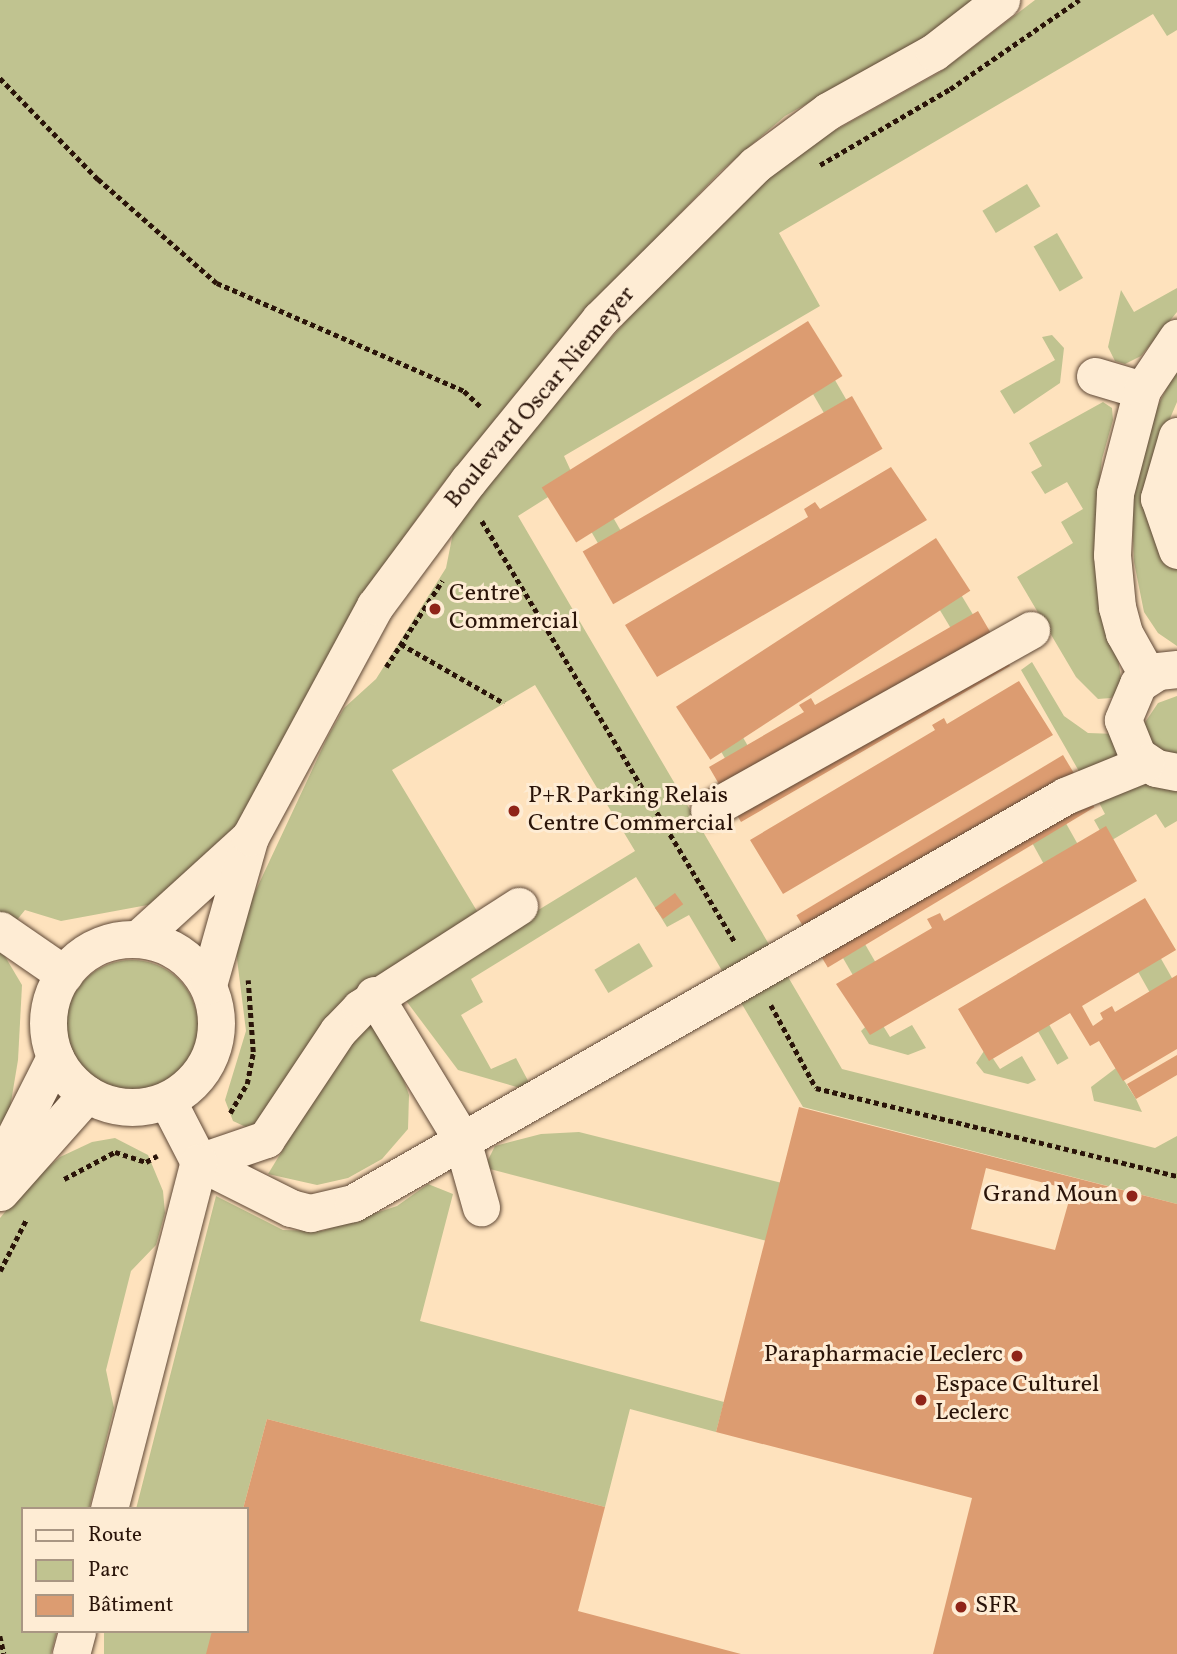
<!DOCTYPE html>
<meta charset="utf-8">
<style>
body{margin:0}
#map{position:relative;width:1177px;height:1654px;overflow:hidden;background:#fee2bd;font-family:Vollkorn,serif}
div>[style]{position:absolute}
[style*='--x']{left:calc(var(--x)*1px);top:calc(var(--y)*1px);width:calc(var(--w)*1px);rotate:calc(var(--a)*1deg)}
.green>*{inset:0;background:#c0c390;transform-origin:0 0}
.round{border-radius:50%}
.building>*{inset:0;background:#dc9c71;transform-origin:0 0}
.path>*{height:4.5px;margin-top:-2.25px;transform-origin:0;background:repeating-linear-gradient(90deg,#2a1409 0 5px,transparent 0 8.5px)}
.roads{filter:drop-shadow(0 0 2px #5f4836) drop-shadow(0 0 2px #5f4836)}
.minor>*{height:37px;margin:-18.5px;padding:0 18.5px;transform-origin:18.5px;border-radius:18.5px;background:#feecd4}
.minor>.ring{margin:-18.5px;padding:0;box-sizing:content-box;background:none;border:37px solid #feecd4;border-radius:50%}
.dots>*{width:19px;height:19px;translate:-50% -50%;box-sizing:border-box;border:4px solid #feecd4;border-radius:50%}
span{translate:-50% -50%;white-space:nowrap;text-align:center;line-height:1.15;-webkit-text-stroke:6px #feecd4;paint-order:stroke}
.street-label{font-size:24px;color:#2a1409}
.poi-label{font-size:24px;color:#2a1409}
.left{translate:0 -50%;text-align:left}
.right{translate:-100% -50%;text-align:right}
.legend{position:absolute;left:21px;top:1507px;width:228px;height:126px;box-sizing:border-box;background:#feecd4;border:2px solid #a99683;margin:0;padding:9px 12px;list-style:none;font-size:21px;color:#2a1409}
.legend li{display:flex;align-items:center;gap:14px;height:35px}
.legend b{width:35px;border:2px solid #a99683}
</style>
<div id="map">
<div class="green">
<div style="clip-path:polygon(0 0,974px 0,929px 35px,785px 116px,720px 172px,574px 324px,434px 495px,382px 568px,232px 832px,153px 904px,61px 921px,25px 910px,0 941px)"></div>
<div style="clip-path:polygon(1035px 0,1177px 0,1177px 30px,1167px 36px,1153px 14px,779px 233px,820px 306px,564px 456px,575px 480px,518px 516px,842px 1069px,1155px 1148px,1177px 1136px,1177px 1204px,803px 1107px,689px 915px,667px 927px,636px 877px,471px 979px,483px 1002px,461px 1015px,491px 1069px,516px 1058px,534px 1092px,458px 1070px,401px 994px,635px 851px,535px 685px,392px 770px,480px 916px,271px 1119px,246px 1127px,233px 1121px,225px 1100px,246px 1031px,236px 951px,242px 920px,327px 738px,344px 708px,376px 679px,446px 568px,454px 528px,535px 425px,654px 289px,770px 175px,816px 141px,940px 72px)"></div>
<div style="left:1027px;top:184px;width:26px;height:52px;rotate:59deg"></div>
<div style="left:1057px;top:233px;width:52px;height:27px;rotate:60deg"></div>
<div style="clip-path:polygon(1177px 288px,1177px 312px,1141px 356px,1125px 364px,1115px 361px,1108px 347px,1121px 290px,1134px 312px)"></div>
<div style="clip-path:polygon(1052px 335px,1064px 348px,1060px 383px,1014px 414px,1000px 391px,1055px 360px,1042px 337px)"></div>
<div style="left:828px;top:368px;width:52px;height:26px;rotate:60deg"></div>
<div style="clip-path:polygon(1177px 368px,1177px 402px,1157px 449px,1177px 565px,1177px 646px,1158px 633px,1144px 612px,1134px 562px,1132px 517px,1135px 475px,1150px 421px)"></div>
<div style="clip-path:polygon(1103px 402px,1112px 408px,1113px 420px,1102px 459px,1096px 514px,1121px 678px,1121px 688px,1111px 698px,1098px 699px,1076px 677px,1017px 577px,1073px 543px,1061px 522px,1083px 509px,1067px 482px,1045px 494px,1031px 472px,1042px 466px,1029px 443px)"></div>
<div style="left:603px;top:500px;width:52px;height:26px;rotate:60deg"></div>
<div style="left:954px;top:583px;width:52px;height:26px;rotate:59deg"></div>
<div style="clip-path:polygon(1032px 662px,1064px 716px,1088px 733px,1116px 734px,1124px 753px,1080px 773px,1021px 670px)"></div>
<div style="clip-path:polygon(1177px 696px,1177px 774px,1160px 768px,1144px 724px,1158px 703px)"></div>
<div style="left:730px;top:715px;width:52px;height:26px;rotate:60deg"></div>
<div style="clip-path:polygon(1151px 782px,1177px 792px,1177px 821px,1165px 828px,1156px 814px,1107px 843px,1094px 820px,1105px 814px,1093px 791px,1118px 783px)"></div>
<div style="clip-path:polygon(1059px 811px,1085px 857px,1046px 868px,1030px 839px)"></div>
<div style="left:858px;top:932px;width:50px;height:26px;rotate:60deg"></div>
<div style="left:639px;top:943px;width:27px;height:52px;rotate:59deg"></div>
<div style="clip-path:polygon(0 948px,22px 985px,18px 1060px,10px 1108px,0 1125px)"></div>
<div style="clip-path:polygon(1155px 948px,1177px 987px,1158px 1007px,1132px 961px)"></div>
<div class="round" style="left:66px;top:960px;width:132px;height:132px"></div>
<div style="left:1043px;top:1014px;width:51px;height:13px;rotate:60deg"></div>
<div style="clip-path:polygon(373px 1016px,392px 1047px,409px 1095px,408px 1129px,382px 1159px,348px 1178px,317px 1185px,268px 1174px,351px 1038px)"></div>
<div style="clip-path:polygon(877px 1016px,890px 1037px,912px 1025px,926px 1048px,908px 1055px,869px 1044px,861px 1031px)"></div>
<div style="clip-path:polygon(986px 1048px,1000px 1069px,1022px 1056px,1036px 1080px,1028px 1084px,984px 1073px,976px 1063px)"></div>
<div style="clip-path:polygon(1116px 1068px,1136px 1099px,1142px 1112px,1094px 1101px,1091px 1087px)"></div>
<div style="clip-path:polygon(579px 1132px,782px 1183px,767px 1241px,490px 1169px,487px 1162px,495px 1146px,541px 1134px)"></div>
<div style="clip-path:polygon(115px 1138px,148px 1155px,163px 1191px,165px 1213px,156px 1245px,131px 1271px,106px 1370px,114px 1408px,89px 1509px,23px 1509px,23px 1631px,57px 1631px,51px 1654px,0 1654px,0 1218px,26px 1186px,60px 1157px,92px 1142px)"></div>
<div style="clip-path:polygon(428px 1184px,453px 1194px,420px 1321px,724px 1402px,716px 1432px,630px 1409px,605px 1507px,267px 1419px,243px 1509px,136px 1509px,216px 1196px,283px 1230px,322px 1231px,397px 1206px)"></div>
<div style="left:104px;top:1631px;width:108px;height:24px"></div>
</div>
<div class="building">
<div style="left:808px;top:321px;width:65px;height:314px;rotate:58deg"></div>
<div style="left:852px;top:396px;width:61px;height:311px;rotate:60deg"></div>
<div style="clip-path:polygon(891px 467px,927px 520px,657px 677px,625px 625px,808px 517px,804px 509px,815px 502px,820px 509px)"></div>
<div style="left:936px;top:538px;width:63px;height:310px;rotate:57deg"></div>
<div style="clip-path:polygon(978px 611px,1010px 666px,741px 822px,709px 767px,804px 712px,799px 705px,811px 698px,815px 705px)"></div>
<div style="clip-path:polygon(1019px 681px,1053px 735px,783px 894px,750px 840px,935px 730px,932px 725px,944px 718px,947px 724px)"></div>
<div style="left:1063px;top:755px;width:61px;height:311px;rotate:59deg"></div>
<div style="clip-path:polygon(1106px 826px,1137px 881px,870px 1035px,836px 984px,932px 928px,927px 919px,940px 913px,944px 921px)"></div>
<div style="left:675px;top:893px;width:14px;height:25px;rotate:54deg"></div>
<div style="clip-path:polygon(1145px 898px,1176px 950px,1082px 1006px,1093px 1026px,1103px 1019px,1100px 1013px,1112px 1006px,1115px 1012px,1177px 975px,1177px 1049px,1123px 1081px,1099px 1041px,1090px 1046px,1070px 1013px,989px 1061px,958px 1009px)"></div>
<div style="clip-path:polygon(1177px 1055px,1177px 1075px,1136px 1099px,1127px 1084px)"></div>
<div style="clip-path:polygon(evenodd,799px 1107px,1177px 1204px,1177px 1654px,933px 1654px,972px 1498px,716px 1432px,799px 1107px,986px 1168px,1072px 1190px,1055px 1250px,971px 1229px,986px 1168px)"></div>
<div style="clip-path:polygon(267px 1419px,605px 1507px,578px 1611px,741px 1654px,206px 1654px,212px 1631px,247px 1631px,243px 1509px)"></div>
</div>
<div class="path">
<div style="--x:0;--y:78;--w:141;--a:45.9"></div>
<div style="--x:98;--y:179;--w:158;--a:41.2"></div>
<div style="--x:217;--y:283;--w:270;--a:23.6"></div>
<div style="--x:464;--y:391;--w:25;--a:43"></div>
<div style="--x:820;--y:165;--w:151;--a:-30.3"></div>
<div style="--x:950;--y:89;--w:157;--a:-34.6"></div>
<div style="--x:482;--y:521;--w:491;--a:59"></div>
<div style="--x:401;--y:644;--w:119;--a:29.8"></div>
<div style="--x:386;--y:667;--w:103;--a:-56.9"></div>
<div style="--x:771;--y:1005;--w:94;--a:61.5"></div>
<div style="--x:816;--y:1088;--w:372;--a:13.7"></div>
<div style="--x:230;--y:1113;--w:34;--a:-60"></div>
<div style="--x:247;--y:1084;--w:33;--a:-79"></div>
<div style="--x:253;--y:1052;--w:72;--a:-94"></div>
<div style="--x:64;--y:1179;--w:58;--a:-27.9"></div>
<div style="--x:115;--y:1152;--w:33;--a:18"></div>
<div style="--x:146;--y:1162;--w:13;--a:-29"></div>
<div style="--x:0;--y:1271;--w:59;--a:-63"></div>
<div style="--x:0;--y:1636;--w:18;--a:77"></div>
</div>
<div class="roads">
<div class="minor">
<div style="--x:1095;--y:376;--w:49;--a:16.6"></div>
<div style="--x:1177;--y:436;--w:65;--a:106.2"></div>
<div style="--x:1159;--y:498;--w:55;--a:70.9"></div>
<div style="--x:1177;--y:669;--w:19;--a:174"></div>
<div style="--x:1158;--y:671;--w:24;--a:147"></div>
<div style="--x:1138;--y:684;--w:39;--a:113"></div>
<div style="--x:1123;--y:720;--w:38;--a:68"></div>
<div style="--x:1137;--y:755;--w:23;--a:34"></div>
<div style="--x:1156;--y:768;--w:21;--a:11"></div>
<div style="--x:1148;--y:676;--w:49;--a:-119.2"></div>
<div style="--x:1124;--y:633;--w:27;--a:-105"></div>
<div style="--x:1117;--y:607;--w:52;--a:-95.5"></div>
<div style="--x:1112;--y:555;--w:62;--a:-87.2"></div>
<div style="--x:1115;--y:493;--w:106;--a:-75.3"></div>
<div style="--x:1142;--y:390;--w:63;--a:-56.1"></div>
<div style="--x:709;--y:810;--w:369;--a:-29.2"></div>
<div style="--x:0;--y:930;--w:78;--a:34.5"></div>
<div style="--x:139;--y:938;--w:150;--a:-42.3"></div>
<div class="ring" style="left:48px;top:939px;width:131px;height:131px"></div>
<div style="--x:208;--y:985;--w:154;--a:-74.2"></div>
<div style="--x:250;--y:837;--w:263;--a:-61.6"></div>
<div style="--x:375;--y:606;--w:156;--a:-53.4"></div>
<div style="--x:468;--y:481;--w:209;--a:-50.8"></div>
<div style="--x:600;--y:319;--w:218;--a:-44.8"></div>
<div style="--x:755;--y:165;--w:91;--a:-36.5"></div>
<div style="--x:828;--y:111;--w:121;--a:-29.1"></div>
<div style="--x:934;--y:52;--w:85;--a:-37.8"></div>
<div style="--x:374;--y:995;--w:170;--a:58.7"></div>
<div style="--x:462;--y:1140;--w:70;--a:74.2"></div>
<div style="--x:167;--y:1100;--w:70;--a:62.7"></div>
<div style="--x:199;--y:1162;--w:103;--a:26.6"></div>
<div style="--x:291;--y:1208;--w:20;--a:15"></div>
<div style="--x:310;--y:1213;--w:44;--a:-13.1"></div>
<div style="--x:353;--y:1203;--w:820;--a:-29.75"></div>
<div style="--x:1065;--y:796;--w:87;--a:-22.2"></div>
<div style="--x:199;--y:1162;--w:71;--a:-18.9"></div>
<div style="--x:266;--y:1139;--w:130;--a:-56.3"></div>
<div style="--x:338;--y:1031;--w:32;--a:-46"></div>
<div style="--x:360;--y:1008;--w:189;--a:-32.7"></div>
<div style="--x:0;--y:1166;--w:122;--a:-63.2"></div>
<div style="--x:0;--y:1192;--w:131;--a:-48.4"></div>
<div style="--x:109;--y:1509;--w:358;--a:-75.5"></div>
<div style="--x:71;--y:1654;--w:24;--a:-75"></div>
</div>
</div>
<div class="dots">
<div style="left:435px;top:609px;background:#8f2418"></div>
<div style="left:514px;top:811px;background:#8f2418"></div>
<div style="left:1132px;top:1196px;background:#8f2418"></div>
<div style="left:1017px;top:1356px;background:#8f2418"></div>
<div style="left:921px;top:1400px;background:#8f2418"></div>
<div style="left:961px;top:1607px;background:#8f2418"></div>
</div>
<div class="street-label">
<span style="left:541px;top:398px;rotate:-50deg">Boulevard Oscar Niemeyer</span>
</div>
<div class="poi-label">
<span class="left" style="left:449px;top:609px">Centre<br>Commercial</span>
<span class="left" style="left:528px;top:811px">P+R Parking Relais<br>Centre Commercial</span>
<span class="right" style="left:1118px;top:1196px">Grand Moun</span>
<span class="right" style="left:1003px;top:1356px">Parapharmacie Leclerc</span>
<span class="left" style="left:935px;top:1400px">Espace Culturel<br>Leclerc</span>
<span class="left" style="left:975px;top:1607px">SFR</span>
</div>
<ul class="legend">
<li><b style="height:9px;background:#feecd4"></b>Route</li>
<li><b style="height:19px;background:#c0c390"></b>Parc</li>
<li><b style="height:19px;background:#dc9c71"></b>Bâtiment</li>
</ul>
</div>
